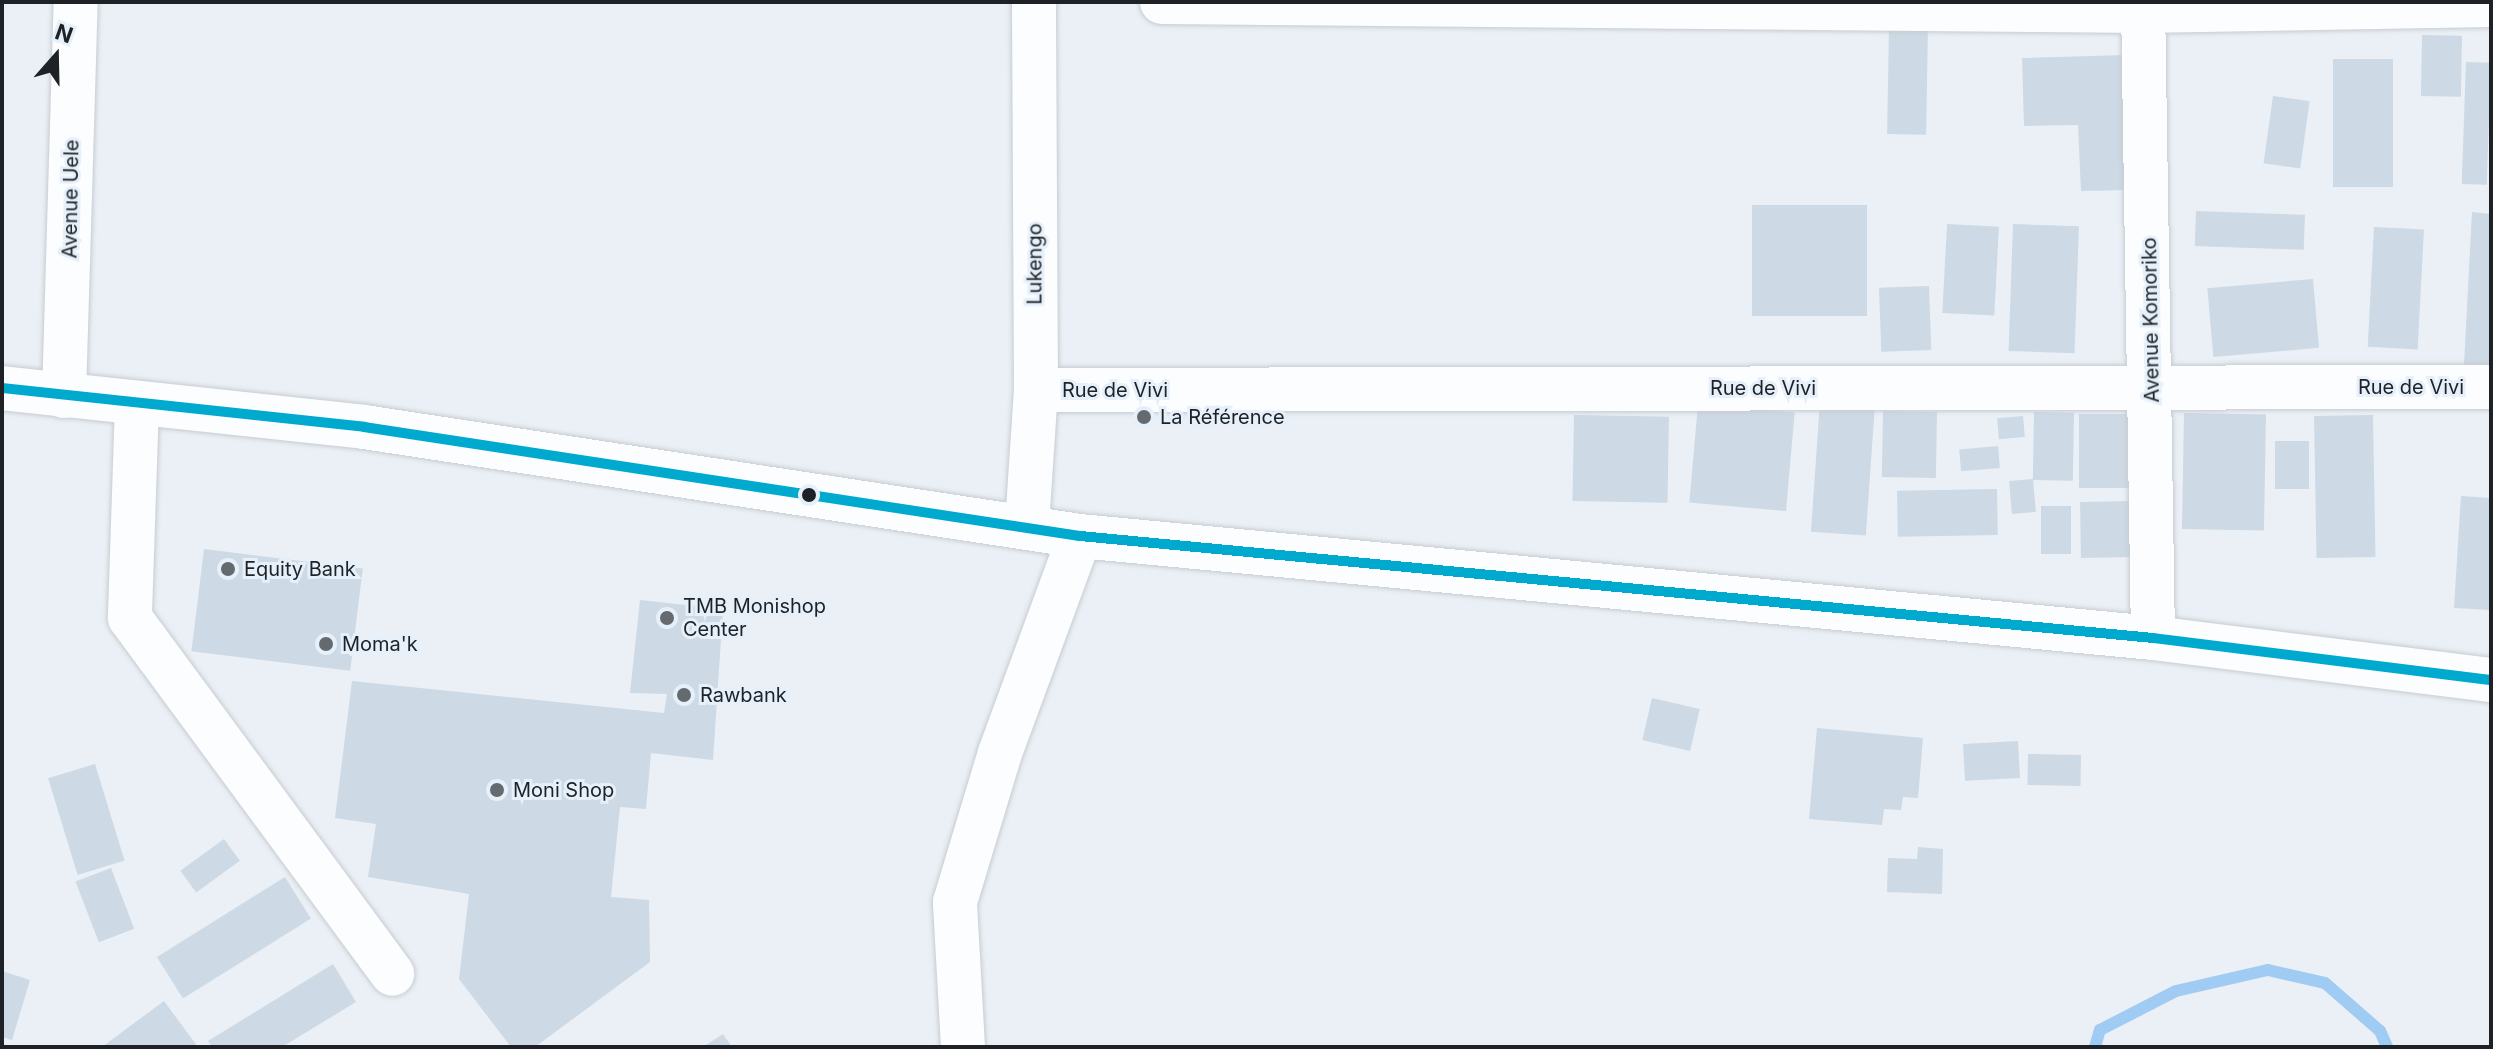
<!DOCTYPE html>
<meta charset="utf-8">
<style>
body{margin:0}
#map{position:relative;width:2493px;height:1049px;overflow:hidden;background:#eaf0f6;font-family:Inter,sans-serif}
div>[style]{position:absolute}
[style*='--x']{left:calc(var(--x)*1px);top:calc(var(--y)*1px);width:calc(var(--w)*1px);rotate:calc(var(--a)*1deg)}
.stream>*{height:12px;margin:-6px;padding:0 6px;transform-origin:6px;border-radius:6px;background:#a0cbf3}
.building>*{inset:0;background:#cdd9e4;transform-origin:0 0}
.roads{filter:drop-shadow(0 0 2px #c7ccd1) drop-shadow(0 0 2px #c7ccd1)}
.minor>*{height:44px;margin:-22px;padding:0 22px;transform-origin:22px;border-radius:22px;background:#fcfdfe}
.major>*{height:44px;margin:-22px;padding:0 22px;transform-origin:22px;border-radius:22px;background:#fcfdfe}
.bus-1>*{height:10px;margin:-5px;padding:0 5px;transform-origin:5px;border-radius:5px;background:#00a9ce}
.dots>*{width:22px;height:22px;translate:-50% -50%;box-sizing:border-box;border:4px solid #e6f0fa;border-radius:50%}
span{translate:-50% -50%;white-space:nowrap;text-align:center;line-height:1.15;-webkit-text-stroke:6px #e6f0fa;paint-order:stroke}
.street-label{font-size:20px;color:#1e2226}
.poi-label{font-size:20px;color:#1e2226}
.left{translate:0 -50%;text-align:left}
.frame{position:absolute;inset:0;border:4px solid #1e2226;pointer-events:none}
.north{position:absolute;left:16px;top:16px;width:80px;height:80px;-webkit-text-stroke:6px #e6f0fa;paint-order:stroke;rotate:20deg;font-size:22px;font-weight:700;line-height:32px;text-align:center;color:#1e2226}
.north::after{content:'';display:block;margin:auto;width:28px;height:36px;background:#1e2226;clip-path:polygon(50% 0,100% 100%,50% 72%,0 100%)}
</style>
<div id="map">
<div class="stream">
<div style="--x:2095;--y:1047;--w:18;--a:-74"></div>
<div style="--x:2100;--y:1030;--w:85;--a:-27.2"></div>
<div style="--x:2176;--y:991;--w:94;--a:-12.9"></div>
<div style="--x:2268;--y:970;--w:58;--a:12.8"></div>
<div style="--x:2325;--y:983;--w:73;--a:41.1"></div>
<div style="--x:2380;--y:1031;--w:17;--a:66"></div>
</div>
<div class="building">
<div style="left:1889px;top:26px;width:39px;height:108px;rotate:1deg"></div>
<div style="left:2422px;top:35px;width:40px;height:61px;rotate:1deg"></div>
<div style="clip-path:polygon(2125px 55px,2130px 190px,2081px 191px,2078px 125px,2024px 126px,2022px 58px)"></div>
<div style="left:2333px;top:59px;width:60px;height:128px"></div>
<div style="left:2466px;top:62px;width:25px;height:122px;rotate:2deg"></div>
<div style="left:2273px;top:96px;width:37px;height:68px;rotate:8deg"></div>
<div style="left:1752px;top:205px;width:115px;height:111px"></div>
<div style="left:2196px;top:211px;width:109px;height:35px;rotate:2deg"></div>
<div style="clip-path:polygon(2472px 212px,2491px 214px,2491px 367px,2464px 365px)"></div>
<div style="left:1947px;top:224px;width:52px;height:89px;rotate:3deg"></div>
<div style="left:2013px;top:224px;width:66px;height:127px;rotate:2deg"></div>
<div style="left:2374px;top:227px;width:50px;height:120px;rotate:3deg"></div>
<div style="left:2313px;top:279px;width:69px;height:106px;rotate:85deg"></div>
<div style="left:1929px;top:286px;width:64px;height:50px;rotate:88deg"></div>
<div style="left:1820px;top:402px;width:55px;height:130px;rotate:4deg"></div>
<div style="left:1698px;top:404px;width:97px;height:99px;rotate:5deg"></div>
<div style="left:1883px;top:411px;width:54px;height:66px;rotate:1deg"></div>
<div style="left:2034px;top:412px;width:40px;height:68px;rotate:1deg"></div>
<div style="left:2184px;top:413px;width:82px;height:116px;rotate:1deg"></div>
<div style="left:2079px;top:414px;width:64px;height:74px"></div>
<div style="left:1574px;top:415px;width:95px;height:86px;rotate:1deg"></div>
<div style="left:2373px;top:415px;width:142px;height:59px;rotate:89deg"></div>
<div style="left:2023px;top:416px;width:21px;height:26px;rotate:85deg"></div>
<div style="left:2275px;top:441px;width:34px;height:48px"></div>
<div style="left:1998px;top:446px;width:22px;height:39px;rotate:85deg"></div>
<div style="left:2033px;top:479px;width:33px;height:24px;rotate:85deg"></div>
<div style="left:1997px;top:489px;width:46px;height:100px;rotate:89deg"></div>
<div style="clip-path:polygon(2461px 496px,2491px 498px,2491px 610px,2454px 608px)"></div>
<div style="left:2134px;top:501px;width:56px;height:54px;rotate:89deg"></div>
<div style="left:2041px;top:506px;width:30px;height:48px"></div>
<div style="left:204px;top:549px;width:160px;height:103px;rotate:7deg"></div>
<div style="clip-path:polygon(640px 600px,723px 609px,713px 760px,651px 753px,646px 809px,620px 807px,611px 897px,649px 900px,650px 962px,535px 1047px,511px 1047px,459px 979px,469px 894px,368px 877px,376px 824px,335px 818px,352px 681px,664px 713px,667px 694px,630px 693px)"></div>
<div style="left:1652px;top:698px;width:49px;height:43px;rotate:13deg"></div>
<div style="clip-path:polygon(1817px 728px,1923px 738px,1918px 798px,1903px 797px,1901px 810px,1884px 809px,1882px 825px,1809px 819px)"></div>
<div style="left:2018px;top:741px;width:37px;height:55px;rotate:87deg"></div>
<div style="left:2028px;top:754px;width:53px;height:31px;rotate:1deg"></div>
<div style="left:95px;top:764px;width:101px;height:49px;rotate:73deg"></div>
<div style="left:224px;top:839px;width:27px;height:54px;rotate:54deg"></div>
<div style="clip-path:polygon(1918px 847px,1943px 849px,1942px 894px,1887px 892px,1888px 858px,1917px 859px)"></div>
<div style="left:111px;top:868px;width:65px;height:38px;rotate:69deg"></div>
<div style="left:285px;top:877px;width:49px;height:151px;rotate:58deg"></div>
<div style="clip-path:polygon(333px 964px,356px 1002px,282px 1047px,212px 1047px,208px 1041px)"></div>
<div style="clip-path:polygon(2px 971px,30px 980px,12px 1040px,2px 1037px)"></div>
<div style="clip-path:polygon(164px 1001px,198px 1047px,102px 1047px)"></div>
<div style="clip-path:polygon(723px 1034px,732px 1047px,703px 1047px)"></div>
</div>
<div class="roads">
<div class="minor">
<div style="--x:1162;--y:2;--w:981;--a:0.53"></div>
<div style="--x:2143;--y:11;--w:348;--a:-1"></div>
<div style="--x:2143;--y:2;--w:636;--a:89.1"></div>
<div style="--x:1036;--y:390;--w:1455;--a:-0.12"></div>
<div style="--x:64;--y:396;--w:394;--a:-88.3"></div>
<div style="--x:137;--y:403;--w:215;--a:91.9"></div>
<div style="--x:130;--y:618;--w:442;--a:53.6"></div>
<div style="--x:1027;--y:525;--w:135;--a:-86.2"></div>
<div style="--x:1036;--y:390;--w:388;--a:-90.3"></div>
<div style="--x:963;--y:1047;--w:145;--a:-93.2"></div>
<div style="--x:955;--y:902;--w:156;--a:-73.2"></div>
<div style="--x:1000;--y:753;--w:231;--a:-69.8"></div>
</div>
<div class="major">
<div style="--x:2;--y:388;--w:364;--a:6.1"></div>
<div style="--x:364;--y:427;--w:724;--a:8.66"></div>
<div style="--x:1080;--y:536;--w:1078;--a:5.43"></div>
<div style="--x:2153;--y:638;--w:341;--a:7.1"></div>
</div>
</div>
<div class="bus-1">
<div style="--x:2;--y:388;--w:364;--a:6.1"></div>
<div style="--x:364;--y:427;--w:724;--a:8.66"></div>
<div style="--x:1080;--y:536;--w:1078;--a:5.43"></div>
<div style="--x:2153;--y:638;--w:341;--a:7.1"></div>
</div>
<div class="dots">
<div style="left:1144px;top:417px;background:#656a6f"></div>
<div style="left:809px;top:495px;background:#1e2226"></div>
<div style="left:228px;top:569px;background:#656a6f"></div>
<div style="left:667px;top:618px;background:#656a6f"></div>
<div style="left:326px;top:644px;background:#656a6f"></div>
<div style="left:684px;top:695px;background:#656a6f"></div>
<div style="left:497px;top:790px;background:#656a6f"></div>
</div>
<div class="street-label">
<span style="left:71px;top:199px;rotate:-89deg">Avenue Uele</span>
<span style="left:1035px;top:264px;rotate:-90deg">Lukengo</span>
<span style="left:2151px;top:320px;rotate:-91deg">Avenue Komoriko</span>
<span style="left:2411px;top:387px">Rue de Vivi</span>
<span style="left:1763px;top:388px">Rue de Vivi</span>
<span style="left:1115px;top:390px">Rue de Vivi</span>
</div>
<div class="poi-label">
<span class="left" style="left:1160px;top:417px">La Référence</span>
<span class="left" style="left:244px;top:569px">Equity Bank</span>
<span class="left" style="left:683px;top:618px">TMB Monishop<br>Center</span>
<span class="left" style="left:342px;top:644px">Moma'k</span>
<span class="left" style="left:700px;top:695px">Rawbank</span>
<span class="left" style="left:513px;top:790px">Moni Shop</span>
</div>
<div class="frame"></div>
<div class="north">N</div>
</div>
